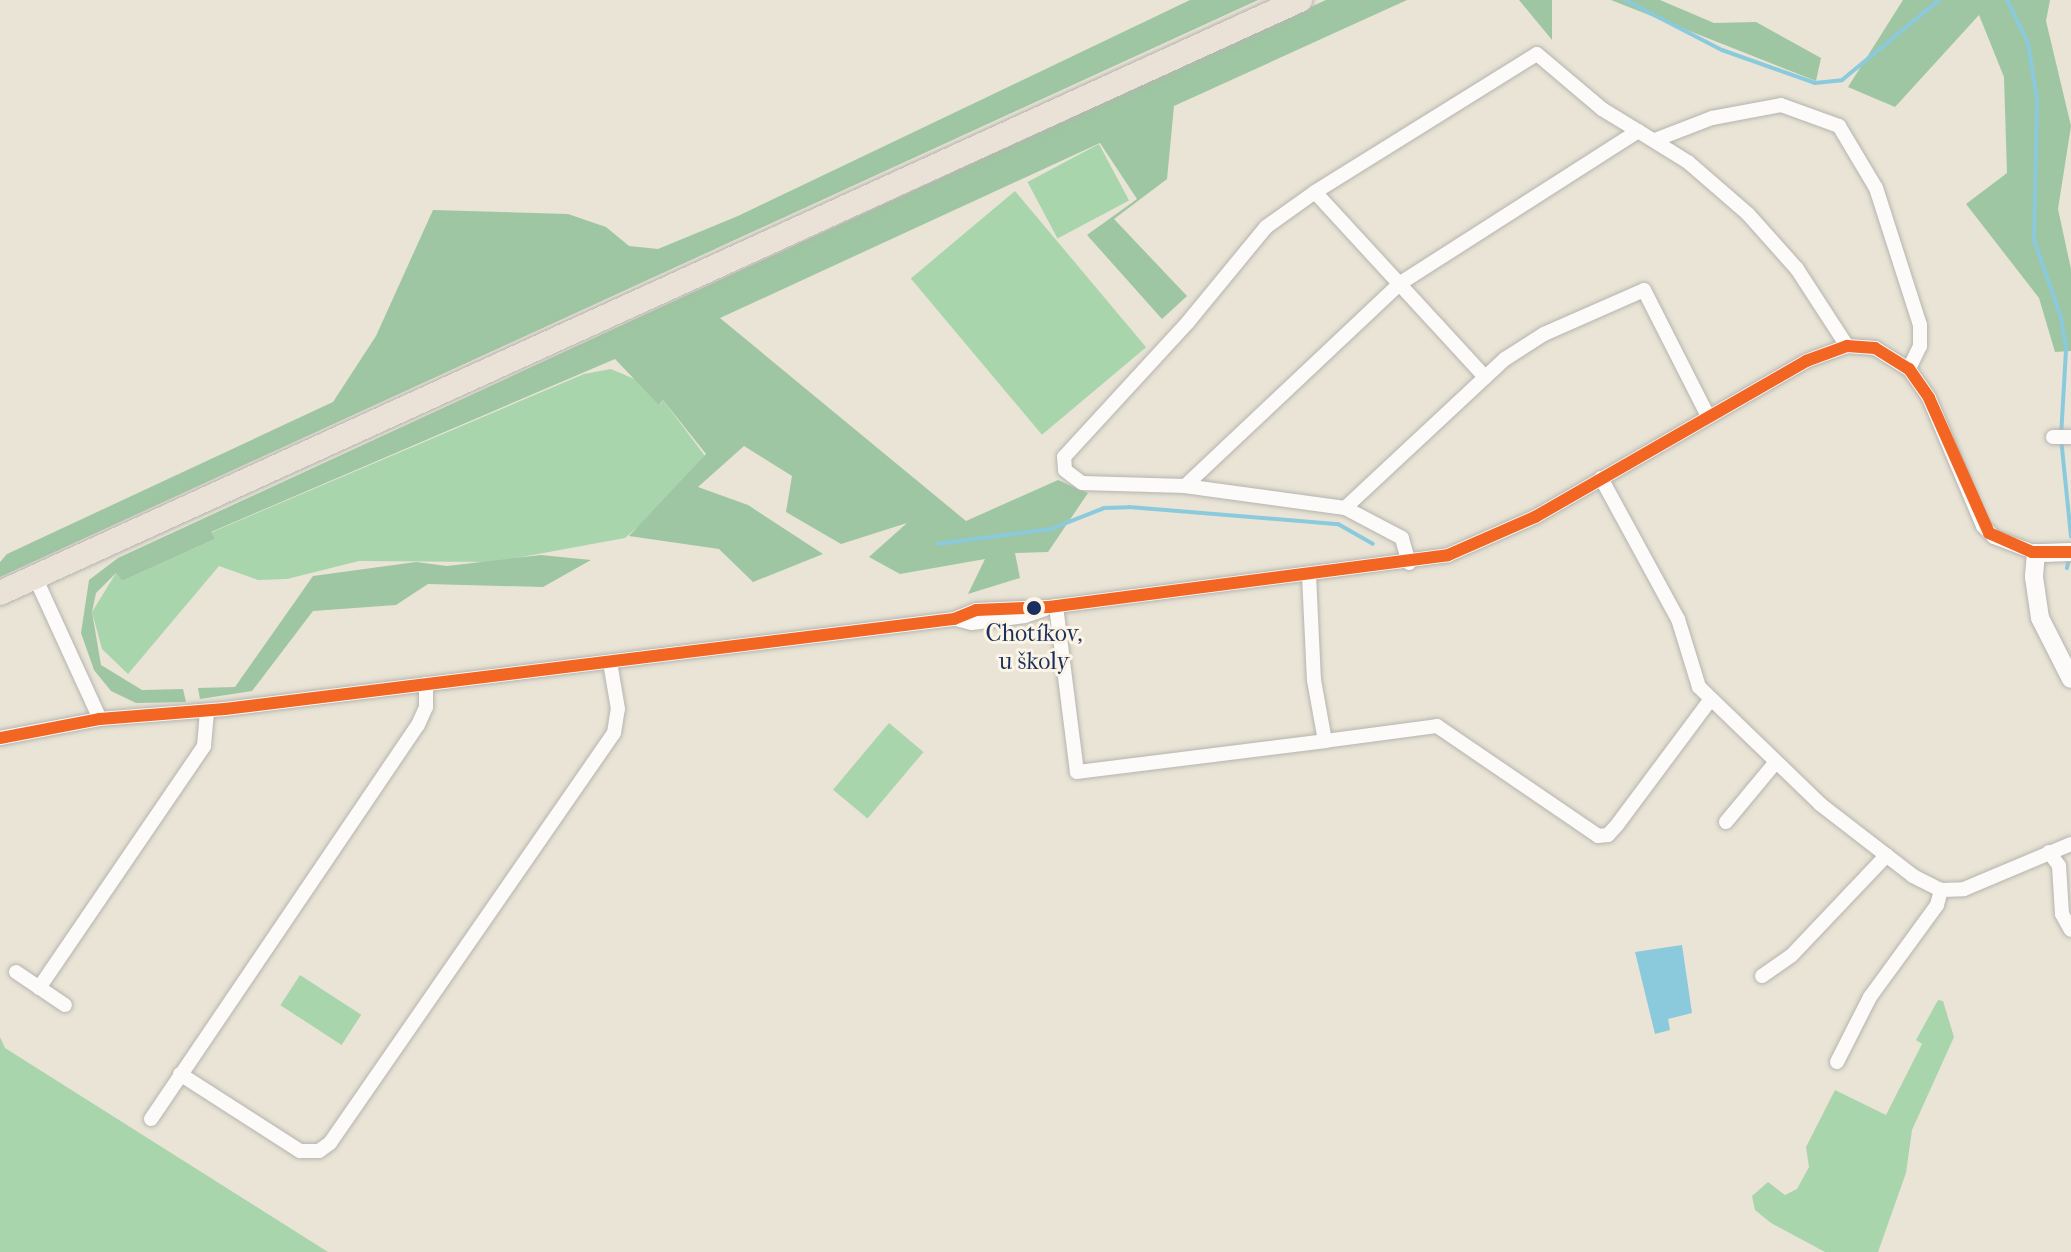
<!DOCTYPE html>
<meta charset="utf-8">
<style>
body{margin:0}
#map{position:relative;width:2071px;height:1252px;overflow:hidden;background:#e9e4d5;font-family:"IM FELL French Canon",serif}
div>[style]{position:absolute}
[style*='--x']{left:calc(var(--x)*1px);top:calc(var(--y)*1px);width:calc(var(--w)*1px);rotate:calc(var(--a)*1deg)}
.green>*{inset:0;background:#a9d5ad;transform-origin:0 0}
.forest>*{inset:0;background:#9ec6a2}
.water>*{inset:0;background:#8bcadd}
.stream>*{height:4px;margin:-2px;padding:0 2px;transform-origin:2px;border-radius:2px;background:#8bcadd}
.roads{filter:drop-shadow(0 0 2px #b5b4b0) drop-shadow(0 0 2px #b5b4b0)}
.minor>*{height:14px;margin:-7px;padding:0 7px;transform-origin:7px;border-radius:7px;background:#fcfbf9}
.tertiary>*{height:18px;margin:-9px;padding:0 9px;transform-origin:9px;border-radius:9px;background:#fcfbf9}
.primary>*{height:24px;margin:-12px;padding:0 12px;transform-origin:12px;border-radius:12px;background:#eae2d7}
.bus-1>*{height:12px;margin:-6px;padding:0 6px;transform-origin:6px;border-radius:6px;background:#f26522}
.dots>*{width:22px;height:22px;translate:-50% -50%;box-sizing:border-box;border:4px solid #fcf5e5;border-radius:50%}
span{translate:-50% -50%;white-space:nowrap;text-align:center;line-height:1.15;-webkit-text-stroke:6px #fcf5e5;paint-order:stroke}
.bus-label{font-size:24px;color:#1b2f5e}
</style>
<div id="map">
<div class="green">
<div style="left:1099px;top:144px;width:64px;height:81px;rotate:62deg"></div>
<div style="left:1015px;top:191px;width:204px;height:136px;rotate:50deg"></div>
<div style="clip-path:polygon(611px 369px,639px 381px,660px 405px,663px 400px,705px 456px,665px 503px,625px 538px,495px 562px,359px 561px,287px 579px,258px 580px,219px 566px,128px 674px,102px 649px,92px 612px,116px 573px,122px 581px,215px 539px,210px 533px,584px 374px)"></div>
<div style="left:889px;top:723px;width:45px;height:87px;rotate:40deg"></div>
<div style="left:300px;top:975px;width:73px;height:36px;rotate:33deg"></div>
<div style="clip-path:polygon(1938px 1000px,1943px 1001px,1954px 1037px,1912px 1130px,1906px 1173px,1878px 1252px,1825px 1252px,1771px 1223px,1755px 1210px,1752px 1196px,1768px 1182px,1785px 1195px,1797px 1189px,1809px 1167px,1806px 1147px,1835px 1090px,1886px 1115px,1922px 1044px,1916px 1040px)"></div>
<div style="clip-path:polygon(0 1037px,5px 1048px,328px 1252px,0 1252px)"></div>
</div>
<div class="forest">
<div style="clip-path:polygon(1190px 0,1258px 0,0 577px,0 562px,7px 554px,333px 402px,376px 336px,433px 210px,568px 214px,606px 227px,629px 246px,658px 249px,738px 216px)"></div>
<div style="clip-path:polygon(1326px 0,1407px 0,1174px 106px,1167px 179px,1114px 219px,1187px 296px,1162px 319px,1087px 235px,1137px 199px,1100px 143px,720px 318px,966px 521px,1058px 480px,1088px 493px,1048px 552px,1015px 553px,1020px 578px,968px 594px,985px 559px,900px 574px,869px 557px,907px 523px,841px 544px,786px 512px,792px 476px,744px 446px,698px 487px,748px 505px,823px 554px,753px 582px,719px 549px,629px 536px,706px 454px,663px 400px,659px 405px,615px 359px,211px 532px,215px 539px,122px 581px,116px 573px,96px 593px,92px 612px,101px 665px,142px 690px,183px 689px,186px 702px,136px 703px,111px 691px,94px 670px,81px 633px,89px 580px,118px 558px)"></div>
<div style="clip-path:polygon(1519px 0,1552px 0,1552px 40px)"></div>
<div style="clip-path:polygon(1611px 0,1660px 0,1714px 23px,1756px 22px,1821px 58px,1816px 81px)"></div>
<div style="clip-path:polygon(1903px 0,2050px 0,2046px 21px,2071px 126px,2058px 209px,2071px 269px,2071px 351px,2055px 352px,2039px 298px,1966px 204px,2007px 173px,2004px 77px,1979px 15px,1895px 107px,1848px 87px)"></div>
<div style="clip-path:polygon(541px 555px,591px 560px,543px 587px,428px 584px,396px 605px,313px 611px,252px 691px,200px 699px,198px 688px,235px 687px,313px 576px,416px 562px,447px 566px)"></div>
</div>
<div class="water">
<div style="clip-path:polygon(1682px 945px,1692px 1013px,1668px 1019px,1670px 1030px,1655px 1034px,1635px 952px)"></div>
</div>
<div class="stream">
<div style="--x:1625;--y:0;--w:109;--a:27.3"></div>
<div style="--x:1722;--y:50;--w:99;--a:19.5"></div>
<div style="--x:1815;--y:83;--w:27;--a:-6"></div>
<div style="--x:1842;--y:80;--w:126;--a:-39.5"></div>
<div style="--x:2007;--y:0;--w:48;--a:64"></div>
<div style="--x:2028;--y:43;--w:58;--a:81"></div>
<div style="--x:2037;--y:100;--w:140;--a:91.2"></div>
<div style="--x:2034;--y:240;--w:82;--a:70.7"></div>
<div style="--x:2061;--y:317;--w:33;--a:81"></div>
<div style="--x:2066;--y:350;--w:88;--a:93.3"></div>
<div style="--x:2061;--y:438;--w:99;--a:84.2"></div>
<div style="--x:937;--y:544;--w:115;--a:-7.5"></div>
<div style="--x:1051;--y:529;--w:57;--a:-21.6"></div>
<div style="--x:1104;--y:508;--w:25;--a:-2"></div>
<div style="--x:1129;--y:507;--w:210;--a:4.7"></div>
<div style="--x:1338;--y:524;--w:40;--a:29.7"></div>
<div style="--x:2067;--y:568;--w:10;--a:-79"></div>
</div>
<div class="roads">
<div class="minor">
<div style="--x:1655;--y:140;--w:61;--a:-21.1"></div>
<div style="--x:1712;--y:118;--w:70;--a:-10.7"></div>
<div style="--x:1781;--y:105;--w:62;--a:19.9"></div>
<div style="--x:1839;--y:126;--w:72;--a:59.2"></div>
<div style="--x:1876;--y:188;--w:144;--a:72.2"></div>
<div style="--x:1920;--y:325;--w:21;--a:90"></div>
<div style="--x:1920;--y:346;--w:25;--a:116"></div>
<div style="--x:1485;--y:377;--w:251;--a:-132.6"></div>
<div style="--x:1315;--y:192;--w:261;--a:-31.9"></div>
<div style="--x:1537;--y:54;--w:85;--a:40.2"></div>
<div style="--x:1602;--y:109;--w:42;--a:31.4"></div>
<div style="--x:2053;--y:437;--w:18;--a:0"></div>
<div style="--x:1601;--y:478;--w:161;--a:61.4"></div>
<div style="--x:1678;--y:619;--w:71;--a:72.8"></div>
<div style="--x:1699;--y:687;--w:168;--a:44"></div>
<div style="--x:1820;--y:804;--w:118;--a:37.7"></div>
<div style="--x:1913;--y:876;--w:31;--a:27"></div>
<div style="--x:1941;--y:890;--w:23;--a:-2"></div>
<div style="--x:1964;--y:889;--w:116;--a:-22.8"></div>
<div style="--x:1185;--y:486;--w:103;--a:-178.3"></div>
<div style="--x:1082;--y:483;--w:21;--a:-143"></div>
<div style="--x:1065;--y:470;--w:13;--a:-94"></div>
<div style="--x:1064;--y:457;--w:183;--a:-47.4"></div>
<div style="--x:1188;--y:322;--w:123;--a:-50.6"></div>
<div style="--x:1266;--y:227;--w:60;--a:-35.5"></div>
<div style="--x:1345;--y:508;--w:219;--a:-43"></div>
<div style="--x:1505;--y:359;--w:46;--a:-32.7"></div>
<div style="--x:1544;--y:334;--w:109;--a:-23.7"></div>
<div style="--x:1644;--y:290;--w:141;--a:63.1"></div>
<div style="--x:1409;--y:563;--w:26;--a:-106"></div>
<div style="--x:1402;--y:538;--w:64;--a:-152.2"></div>
<div style="--x:1345;--y:508;--w:162;--a:-172.2"></div>
<div style="--x:1185;--y:486;--w:294;--a:-43.3"></div>
<div style="--x:1399;--y:284;--w:284;--a:-32.6"></div>
<div style="--x:1638;--y:131;--w:59;--a:31.8"></div>
<div style="--x:1688;--y:162;--w:79;--a:40.9"></div>
<div style="--x:1748;--y:214;--w:74;--a:48.3"></div>
<div style="--x:1797;--y:269;--w:92;--a:57"></div>
<div style="--x:1309;--y:575;--w:105;--a:87.3"></div>
<div style="--x:1314;--y:680;--w:62;--a:79.8"></div>
<div style="--x:1325;--y:741;--w:113;--a:-7.6"></div>
<div style="--x:1437;--y:726;--w:195;--a:34.3"></div>
<div style="--x:1598;--y:836;--w:10;--a:-6"></div>
<div style="--x:1608;--y:835;--w:13;--a:-48"></div>
<div style="--x:1617;--y:825;--w:157;--a:-53.3"></div>
<div style="--x:35;--y:577;--w:156;--a:65.4"></div>
<div style="--x:1056;--y:606;--w:167;--a:82.8"></div>
<div style="--x:1077;--y:772;--w:250;--a:-7.1"></div>
<div style="--x:956;--y:619;--w:16;--a:14"></div>
<div style="--x:972;--y:623;--w:53;--a:-7.5"></div>
<div style="--x:1025;--y:616;--w:21;--a:-19"></div>
<div style="--x:0;--y:738;--w:102;--a:-10.8"></div>
<div style="--x:100;--y:719;--w:125;--a:-4.6"></div>
<div style="--x:225;--y:709;--w:735;--a:-7.04"></div>
<div style="--x:954;--y:619;--w:24;--a:-22"></div>
<div style="--x:976;--y:610;--w:73;--a:-2.4"></div>
<div style="--x:1049;--y:607;--w:402;--a:-7.4"></div>
<div style="--x:1448;--y:555;--w:95;--a:-23.6"></div>
<div style="--x:1535;--y:517;--w:313;--a:-29.9"></div>
<div style="--x:1806;--y:361;--w:44;--a:-20.1"></div>
<div style="--x:1847;--y:346;--w:28;--a:4"></div>
<div style="--x:1875;--y:348;--w:40;--a:32"></div>
<div style="--x:1909;--y:369;--w:35;--a:55"></div>
<div style="--x:1929;--y:398;--w:139;--a:67.1"></div>
<div style="--x:1983;--y:526;--w:16;--a:45"></div>
<div style="--x:1994;--y:537;--w:45;--a:20.9"></div>
<div style="--x:1726;--y:822;--w:77;--a:-50.3"></div>
<div style="--x:2049;--y:852;--w:17;--a:54"></div>
<div style="--x:2059;--y:866;--w:48;--a:86.4"></div>
<div style="--x:2062;--y:914;--w:18;--a:61"></div>
<div style="--x:16;--y:972;--w:59;--a:34"></div>
<div style="--x:1762;--y:976;--w:35;--a:-35"></div>
<div style="--x:1791;--y:956;--w:139;--a:-46.5"></div>
<div style="--x:39;--y:988;--w:293;--a:-55.7"></div>
<div style="--x:204;--y:746;--w:35;--a:-85"></div>
<div style="--x:1837;--y:1062;--w:73;--a:-63.1"></div>
<div style="--x:1870;--y:997;--w:114;--a:-53.9"></div>
<div style="--x:1937;--y:905;--w:16;--a:-75"></div>
<div style="--x:180;--y:1074;--w:143;--a:32.7"></div>
<div style="--x:300;--y:1151;--w:19;--a:0"></div>
<div style="--x:319;--y:1151;--w:14;--a:-36"></div>
<div style="--x:330;--y:1143;--w:499;--a:-55.3"></div>
<div style="--x:614;--y:733;--w:24;--a:-81"></div>
<div style="--x:618;--y:709;--w:48;--a:-99.7"></div>
<div style="--x:151;--y:1119;--w:476;--a:-55.9"></div>
<div style="--x:418;--y:725;--w:20;--a:-66"></div>
<div style="--x:426;--y:707;--w:23;--a:-90"></div>
</div>
<div class="tertiary">
<div style="--x:2071;--y:552;--w:35;--a:178"></div>
<div style="--x:2036;--y:553;--w:24;--a:95"></div>
<div style="--x:2034;--y:577;--w:41;--a:81.7"></div>
<div style="--x:2040;--y:618;--w:68;--a:63.1"></div>
</div>
<div class="primary">
<div style="--x:0;--y:593;--w:1429;--a:-24.52"></div>
</div>
</div>
<div class="bus-1">
<div style="--x:0;--y:738;--w:102;--a:-10.8"></div>
<div style="--x:100;--y:719;--w:125;--a:-4.6"></div>
<div style="--x:225;--y:709;--w:735;--a:-7.04"></div>
<div style="--x:954;--y:619;--w:24;--a:-22"></div>
<div style="--x:976;--y:610;--w:73;--a:-2.4"></div>
<div style="--x:1049;--y:607;--w:402;--a:-7.4"></div>
<div style="--x:1448;--y:555;--w:95;--a:-23.6"></div>
<div style="--x:1535;--y:517;--w:313;--a:-29.9"></div>
<div style="--x:1806;--y:361;--w:44;--a:-20.1"></div>
<div style="--x:1847;--y:346;--w:28;--a:4"></div>
<div style="--x:1875;--y:348;--w:40;--a:32"></div>
<div style="--x:1909;--y:369;--w:35;--a:55"></div>
<div style="--x:1929;--y:398;--w:148;--a:66"></div>
<div style="--x:1989;--y:533;--w:47;--a:23.8"></div>
<div style="--x:2032;--y:552;--w:39;--a:0"></div>
</div>
<div class="dots">
<div style="left:1034px;top:608px;background:#1b2f5e"></div>
</div>
<div class="bus-label">
<span style="left:1034px;top:648px">Chotíkov,<br>u školy</span>
</div>
</div>
